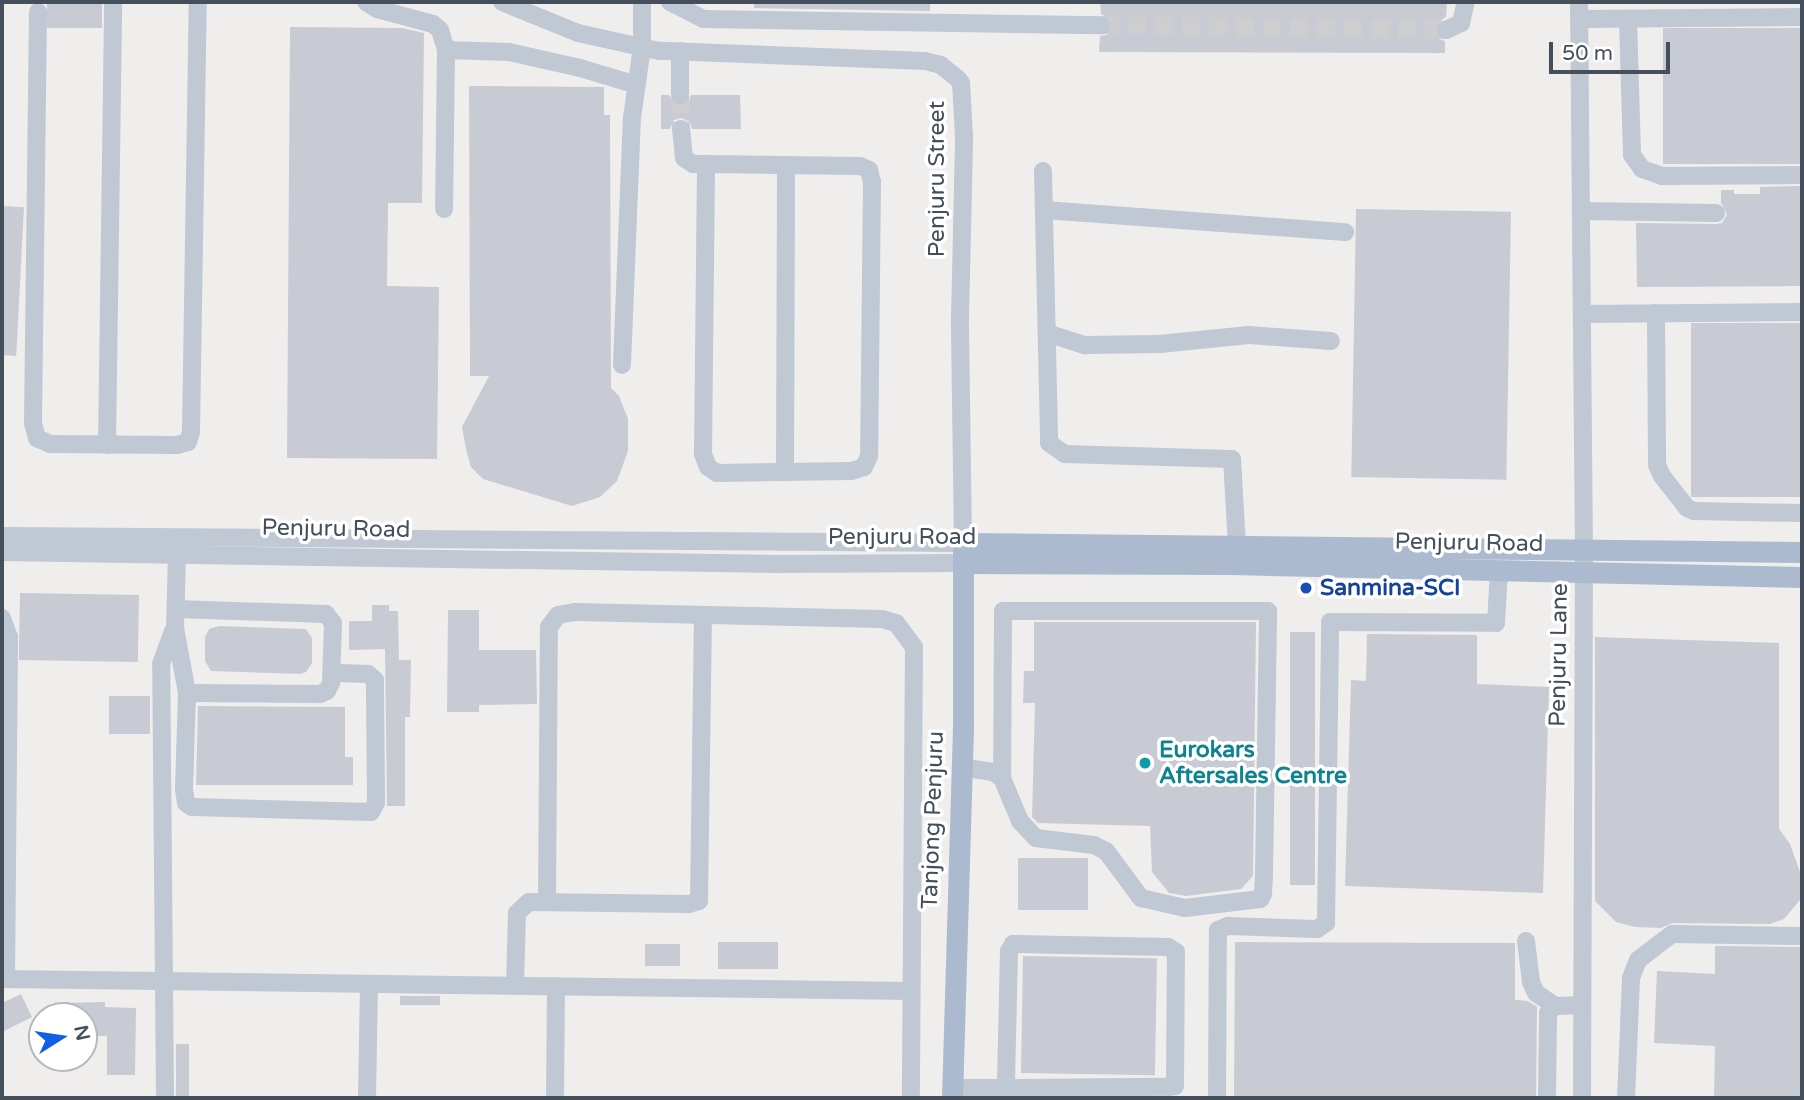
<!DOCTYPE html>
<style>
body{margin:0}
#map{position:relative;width:1804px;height:1100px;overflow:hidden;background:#f0eded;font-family:"Varela Round",sans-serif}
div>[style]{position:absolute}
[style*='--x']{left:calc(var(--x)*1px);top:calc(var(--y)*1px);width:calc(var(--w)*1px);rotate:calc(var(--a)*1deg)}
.building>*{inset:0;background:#c8cbd3;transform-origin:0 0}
.minor-tunnel>*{height:18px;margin-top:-9px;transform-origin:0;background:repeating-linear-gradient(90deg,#cecdd0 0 18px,transparent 0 27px)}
.minor>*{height:18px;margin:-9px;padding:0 9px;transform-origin:9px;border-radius:9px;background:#bfc8d3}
.major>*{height:21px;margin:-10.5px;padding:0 10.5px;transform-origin:10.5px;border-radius:10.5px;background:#abbace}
.dots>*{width:19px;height:19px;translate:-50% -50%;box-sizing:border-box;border:4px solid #fff;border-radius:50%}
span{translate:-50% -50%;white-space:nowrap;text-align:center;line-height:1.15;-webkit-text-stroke:7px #fff;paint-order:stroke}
.street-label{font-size:23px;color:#444f5b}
.transit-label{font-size:23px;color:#164399;font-weight:700}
.left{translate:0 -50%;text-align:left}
.culture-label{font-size:23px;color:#0d838f;font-weight:700}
.frame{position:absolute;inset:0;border:4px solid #444f5b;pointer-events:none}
.north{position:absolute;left:28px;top:1002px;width:70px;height:70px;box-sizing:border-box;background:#fff;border:2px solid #b4b9bd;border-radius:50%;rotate:78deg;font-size:19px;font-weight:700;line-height:28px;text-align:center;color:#444f5b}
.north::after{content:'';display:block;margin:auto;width:24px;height:32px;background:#0f5fe7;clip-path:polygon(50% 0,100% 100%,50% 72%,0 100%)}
.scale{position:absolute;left:1549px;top:42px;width:121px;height:32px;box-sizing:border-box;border:4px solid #444f5b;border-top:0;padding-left:9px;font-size:21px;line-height:24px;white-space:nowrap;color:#444f5b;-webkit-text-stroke:5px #fff;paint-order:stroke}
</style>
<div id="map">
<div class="building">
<div style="left:47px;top:2px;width:55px;height:26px"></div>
<div style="clip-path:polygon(754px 2px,930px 2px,930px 11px,754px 8px)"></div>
<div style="clip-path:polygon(1100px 2px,1447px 2px,1446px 17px,1437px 23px,1435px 30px,1439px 39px,1445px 41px,1445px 53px,1099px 52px,1100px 36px,1107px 35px,1112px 26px,1111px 19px,1101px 14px)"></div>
<div style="clip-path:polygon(290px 27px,402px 28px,424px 33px,422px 203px,388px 203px,387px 286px,439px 287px,437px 459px,287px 458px)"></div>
<div style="left:1802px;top:28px;width:136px;height:139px;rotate:90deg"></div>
<div style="clip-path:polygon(469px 86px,604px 87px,604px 115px,610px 115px,611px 388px,619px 396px,628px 419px,628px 451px,617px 481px,600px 497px,572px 506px,483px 479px,471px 467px,466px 449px,462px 427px,489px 376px,470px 376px)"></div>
<div style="clip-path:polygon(661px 95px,669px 95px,674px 104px,681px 106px,689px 101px,691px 95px,740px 95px,741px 129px,692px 129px,690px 122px,681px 118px,674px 120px,670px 129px,661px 129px)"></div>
<div style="clip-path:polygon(1802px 186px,1802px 286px,1637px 287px,1636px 223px,1717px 224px,1722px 223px,1727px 214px,1721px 203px,1721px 190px,1734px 190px,1734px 194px,1760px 194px,1760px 187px)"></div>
<div style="left:2px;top:206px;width:22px;height:149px;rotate:3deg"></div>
<div style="left:1356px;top:209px;width:155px;height:268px;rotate:1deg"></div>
<div style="left:1802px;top:323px;width:174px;height:111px;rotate:90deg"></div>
<div style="left:20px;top:593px;width:119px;height:67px;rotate:1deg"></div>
<div style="clip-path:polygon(372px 605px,389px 605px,389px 611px,398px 611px,399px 660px,411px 660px,410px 717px,405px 717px,405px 806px,387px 806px,385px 649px,349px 650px,349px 621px,372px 621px)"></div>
<div style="clip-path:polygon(448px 610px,479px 610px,479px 650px,536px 650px,537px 704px,479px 705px,479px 712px,447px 712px)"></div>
<div style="clip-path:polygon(1034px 622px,1256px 622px,1253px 876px,1241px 889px,1186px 896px,1169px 893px,1152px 872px,1150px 826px,1038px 823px,1032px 817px,1035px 703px,1023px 703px,1024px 671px,1034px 671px)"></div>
<div style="clip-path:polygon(219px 626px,306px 629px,312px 638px,312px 663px,306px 672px,300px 674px,211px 671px,205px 661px,205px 637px,209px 629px)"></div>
<div style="left:1290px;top:632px;width:25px;height:253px"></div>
<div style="clip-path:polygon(1367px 634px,1477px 635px,1477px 684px,1549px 687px,1543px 893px,1345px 886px,1351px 680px,1366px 681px)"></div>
<div style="clip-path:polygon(1595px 637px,1779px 643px,1779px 829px,1790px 844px,1800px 872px,1800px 900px,1784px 919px,1770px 924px,1672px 923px,1661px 928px,1635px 927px,1616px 922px,1595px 901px)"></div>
<div style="left:109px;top:696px;width:41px;height:38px"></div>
<div style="clip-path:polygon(198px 706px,345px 707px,345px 757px,353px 757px,353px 785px,196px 785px)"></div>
<div style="left:1018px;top:858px;width:70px;height:52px"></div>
<div style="left:718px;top:942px;width:60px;height:27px"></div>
<div style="clip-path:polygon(1235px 942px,1515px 943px,1515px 1000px,1528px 1001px,1537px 1007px,1536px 1098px,1234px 1096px)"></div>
<div style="left:645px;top:944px;width:35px;height:22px"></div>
<div style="clip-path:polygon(1715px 946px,1802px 947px,1802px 1098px,1714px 1098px,1715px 1046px,1654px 1043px,1657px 971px,1715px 974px)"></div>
<div style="left:1023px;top:956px;width:134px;height:117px;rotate:1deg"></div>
<div style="clip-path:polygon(21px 994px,32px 1017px,2px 1032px,2px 1003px)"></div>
<div style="left:400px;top:996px;width:40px;height:9px"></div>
<div style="clip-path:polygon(105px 1002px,105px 1007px,136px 1008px,135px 1075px,107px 1075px,107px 1036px,84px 1036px,84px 1016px,58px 1016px,58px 1003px)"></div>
<div style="left:176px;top:1044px;width:13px;height:54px"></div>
</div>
<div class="minor-tunnel">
<div style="--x:1101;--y:25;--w:345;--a:0.8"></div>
<div style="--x:680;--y:95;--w:34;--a:88"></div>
</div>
<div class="minor">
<div style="--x:366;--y:2;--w:13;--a:32"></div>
<div style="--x:377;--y:9;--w:58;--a:15"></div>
<div style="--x:433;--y:24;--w:9;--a:41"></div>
<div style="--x:440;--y:30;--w:21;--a:73"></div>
<div style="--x:446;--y:50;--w:159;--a:90.7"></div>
<div style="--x:670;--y:2;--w:37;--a:27"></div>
<div style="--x:703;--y:19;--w:398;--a:0.9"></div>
<div style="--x:1579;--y:2;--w:548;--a:89.48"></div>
<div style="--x:1584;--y:550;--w:548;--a:90.21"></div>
<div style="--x:38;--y:12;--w:411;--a:90.7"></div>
<div style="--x:33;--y:423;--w:16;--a:75"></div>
<div style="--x:37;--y:438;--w:14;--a:25"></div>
<div style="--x:50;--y:444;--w:127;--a:0.5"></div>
<div style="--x:177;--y:445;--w:11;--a:-15"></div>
<div style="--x:188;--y:442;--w:10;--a:-73"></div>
<div style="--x:191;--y:432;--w:430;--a:-89.1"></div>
<div style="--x:1580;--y:19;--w:222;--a:-0.5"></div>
<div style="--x:1628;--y:19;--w:136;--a:88.3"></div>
<div style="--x:1632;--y:155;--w:17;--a:54"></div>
<div style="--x:1642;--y:169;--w:21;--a:19"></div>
<div style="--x:1662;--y:176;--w:140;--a:-0.4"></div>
<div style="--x:1446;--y:30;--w:17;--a:-25"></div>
<div style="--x:1461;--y:23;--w:22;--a:-77"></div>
<div style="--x:446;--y:50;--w:63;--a:1.8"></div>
<div style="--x:509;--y:52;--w:73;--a:12.7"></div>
<div style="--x:580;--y:68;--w:59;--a:16.6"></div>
<div style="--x:680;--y:51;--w:44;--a:90"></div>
<div style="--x:681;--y:129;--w:29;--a:84"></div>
<div style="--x:684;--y:158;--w:11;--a:34"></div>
<div style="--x:693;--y:164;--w:13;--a:0"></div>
<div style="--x:706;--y:164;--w:154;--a:0.7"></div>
<div style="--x:860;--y:166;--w:10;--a:24"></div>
<div style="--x:869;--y:170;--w:12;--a:76"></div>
<div style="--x:872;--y:182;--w:274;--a:90.6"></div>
<div style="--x:869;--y:456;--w:12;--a:114"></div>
<div style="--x:864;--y:467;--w:13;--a:162"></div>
<div style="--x:852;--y:471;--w:135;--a:179.2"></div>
<div style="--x:717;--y:473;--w:11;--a:-146"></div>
<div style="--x:708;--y:467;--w:14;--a:-111"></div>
<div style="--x:703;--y:454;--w:290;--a:-89.4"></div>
<div style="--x:1043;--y:171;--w:272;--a:88.7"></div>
<div style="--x:1049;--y:443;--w:19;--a:35"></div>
<div style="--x:1065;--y:454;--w:167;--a:1.7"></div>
<div style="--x:1232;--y:459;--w:87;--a:86.7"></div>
<div style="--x:1044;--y:210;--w:302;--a:4.2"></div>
<div style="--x:1582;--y:211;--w:134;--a:0.9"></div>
<div style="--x:1656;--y:313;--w:152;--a:89.6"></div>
<div style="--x:1657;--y:465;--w:12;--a:66"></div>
<div style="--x:1662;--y:476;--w:41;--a:52"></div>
<div style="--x:1687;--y:508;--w:8;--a:23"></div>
<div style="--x:1694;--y:511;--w:108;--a:1.1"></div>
<div style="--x:1582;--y:314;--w:220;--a:-0.5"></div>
<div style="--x:1047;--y:333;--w:40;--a:18"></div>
<div style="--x:1085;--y:345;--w:75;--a:-0.8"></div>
<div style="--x:1160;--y:344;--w:89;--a:-5.8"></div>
<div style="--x:1249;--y:335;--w:82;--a:4.2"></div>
<div style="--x:622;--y:365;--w:247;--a:-87.7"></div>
<div style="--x:632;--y:118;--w:72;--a:-82"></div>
<div style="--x:642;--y:47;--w:45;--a:-90"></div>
<div style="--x:107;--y:445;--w:443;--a:-89.2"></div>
<div style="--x:785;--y:472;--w:307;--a:-89.8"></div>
<div style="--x:2;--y:536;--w:961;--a:0.42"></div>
<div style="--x:963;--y:543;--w:225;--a:-90.8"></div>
<div style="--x:960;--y:318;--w:182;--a:-88.7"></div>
<div style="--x:964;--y:136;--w:53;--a:-93.2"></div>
<div style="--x:961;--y:83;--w:5;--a:-127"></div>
<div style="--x:958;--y:79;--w:22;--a:-141"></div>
<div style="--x:941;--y:65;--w:16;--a:-166"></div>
<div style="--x:925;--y:61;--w:266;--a:-177.8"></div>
<div style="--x:659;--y:51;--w:83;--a:-167.5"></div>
<div style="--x:578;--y:33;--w:82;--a:-157.8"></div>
<div style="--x:2;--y:552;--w:774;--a:0.89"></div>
<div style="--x:776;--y:564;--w:188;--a:-0.3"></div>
<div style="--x:177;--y:553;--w:75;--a:91.5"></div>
<div style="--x:175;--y:628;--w:66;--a:79.5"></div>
<div style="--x:187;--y:693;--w:96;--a:91.8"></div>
<div style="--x:184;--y:789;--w:14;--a:82"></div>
<div style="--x:186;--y:803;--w:7;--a:34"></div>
<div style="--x:192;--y:807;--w:179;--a:1.6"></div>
<div style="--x:371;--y:812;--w:10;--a:-61"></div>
<div style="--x:376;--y:803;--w:123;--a:-90.5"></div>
<div style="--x:375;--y:680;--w:9;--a:-139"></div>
<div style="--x:368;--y:674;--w:36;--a:-178"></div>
<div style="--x:176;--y:609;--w:150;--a:1.9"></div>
<div style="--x:326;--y:614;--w:11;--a:52"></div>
<div style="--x:333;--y:623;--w:60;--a:91.9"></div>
<div style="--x:331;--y:683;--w:9;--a:117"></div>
<div style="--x:327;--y:691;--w:8;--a:157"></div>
<div style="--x:320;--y:694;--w:133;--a:-179.6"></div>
<div style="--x:2;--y:618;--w:20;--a:70"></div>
<div style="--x:9;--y:637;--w:342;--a:90.5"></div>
<div style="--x:961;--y:767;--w:32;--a:9"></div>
<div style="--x:993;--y:772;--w:11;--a:34"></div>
<div style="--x:1002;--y:778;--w:47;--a:67.3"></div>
<div style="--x:1020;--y:821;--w:23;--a:47"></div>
<div style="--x:1036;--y:838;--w:58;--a:6.9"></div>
<div style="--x:1094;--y:845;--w:13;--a:27"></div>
<div style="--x:1106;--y:851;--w:59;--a:53.3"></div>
<div style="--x:1141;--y:898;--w:45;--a:12.8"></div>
<div style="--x:1185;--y:908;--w:76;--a:-6.8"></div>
<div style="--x:1260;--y:899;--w:6;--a:-59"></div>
<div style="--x:1263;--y:894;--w:20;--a:-87"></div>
<div style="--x:1264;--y:874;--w:263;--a:-89.1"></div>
<div style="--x:1268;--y:611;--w:265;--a:180"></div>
<div style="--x:1003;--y:611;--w:167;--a:90.3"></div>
<div style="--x:547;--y:901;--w:274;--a:-89.6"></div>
<div style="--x:549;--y:627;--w:15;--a:-53"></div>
<div style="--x:558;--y:615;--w:17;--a:-10"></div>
<div style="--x:575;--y:612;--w:307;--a:1.3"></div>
<div style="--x:882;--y:619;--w:15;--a:16"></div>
<div style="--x:896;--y:623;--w:30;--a:53"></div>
<div style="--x:914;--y:647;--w:451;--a:90.4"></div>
<div style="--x:1526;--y:941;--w:41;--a:83"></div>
<div style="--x:1531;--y:982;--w:12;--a:66"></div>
<div style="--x:1536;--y:993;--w:23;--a:34"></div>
<div style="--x:1555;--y:1006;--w:26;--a:-2"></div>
<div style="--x:2;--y:979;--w:909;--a:0.76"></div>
<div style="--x:515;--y:985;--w:72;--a:-88.4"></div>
<div style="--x:517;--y:913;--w:16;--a:-43"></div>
<div style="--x:529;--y:902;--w:160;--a:0.7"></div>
<div style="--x:689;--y:904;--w:10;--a:-17"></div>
<div style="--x:699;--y:901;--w:286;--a:-89.2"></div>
<div style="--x:952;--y:1088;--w:54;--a:0"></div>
<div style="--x:1006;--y:1088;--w:162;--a:-0.4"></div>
<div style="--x:1168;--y:1087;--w:7;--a:-8"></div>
<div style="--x:1175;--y:1086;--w:134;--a:-89.6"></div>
<div style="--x:1176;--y:952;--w:9;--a:-148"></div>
<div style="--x:1168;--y:947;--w:155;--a:-178.9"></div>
<div style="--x:1013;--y:944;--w:8;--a:120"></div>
<div style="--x:1009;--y:951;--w:137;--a:91.3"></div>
<div style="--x:165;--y:1098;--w:434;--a:-90.5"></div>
<div style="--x:161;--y:664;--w:35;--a:-70"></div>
<div style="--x:367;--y:1098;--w:114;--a:-89"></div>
<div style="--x:555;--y:1098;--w:112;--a:-89.5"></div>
<div style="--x:1217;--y:1098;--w:168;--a:-89.7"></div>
<div style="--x:1218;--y:930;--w:11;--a:-22"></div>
<div style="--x:1228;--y:926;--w:89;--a:1.9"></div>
<div style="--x:1317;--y:929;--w:11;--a:-34"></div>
<div style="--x:1326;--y:923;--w:301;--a:-89.2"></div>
<div style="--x:1330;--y:622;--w:166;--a:0.3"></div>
<div style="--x:1496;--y:623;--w:52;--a:-86.7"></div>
<div style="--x:1547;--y:1098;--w:85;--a:-89.3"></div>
<div style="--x:1548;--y:1013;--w:10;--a:-45"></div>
<div style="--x:1626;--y:1098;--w:120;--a:-87.6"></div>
<div style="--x:1631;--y:978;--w:19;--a:-69"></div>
<div style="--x:1638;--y:960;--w:43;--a:-37.4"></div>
<div style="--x:1672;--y:934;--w:130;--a:0.9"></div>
</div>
<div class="major">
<div style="--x:964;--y:563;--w:267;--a:0.2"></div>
<div style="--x:1231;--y:564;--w:571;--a:1.3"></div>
<div style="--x:952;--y:1098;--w:375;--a:-88.3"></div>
<div style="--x:963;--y:723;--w:180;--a:-90"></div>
<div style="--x:963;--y:543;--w:839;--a:0.61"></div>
</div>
<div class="dots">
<div style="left:1306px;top:588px;background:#1a4fb4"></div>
<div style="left:1145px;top:763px;background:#0f9aa8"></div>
</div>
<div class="street-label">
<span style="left:937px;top:179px;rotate:-90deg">Penjuru Street</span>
<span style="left:336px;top:529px;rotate:1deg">Penjuru Road</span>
<span style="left:902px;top:537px">Penjuru Road</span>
<span style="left:1469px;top:543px;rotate:1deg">Penjuru Road</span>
<span style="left:1559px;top:655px;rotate:-89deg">Penjuru Lane</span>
<span style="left:933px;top:820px;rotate:-88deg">Tanjong Penjuru</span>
</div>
<div class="transit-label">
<span class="left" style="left:1320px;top:588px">Sanmina-SCI</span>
</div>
<div class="culture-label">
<span class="left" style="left:1159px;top:763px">Eurokars<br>Aftersales Centre</span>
</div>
<div class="frame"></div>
<div class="north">N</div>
<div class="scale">50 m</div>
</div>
